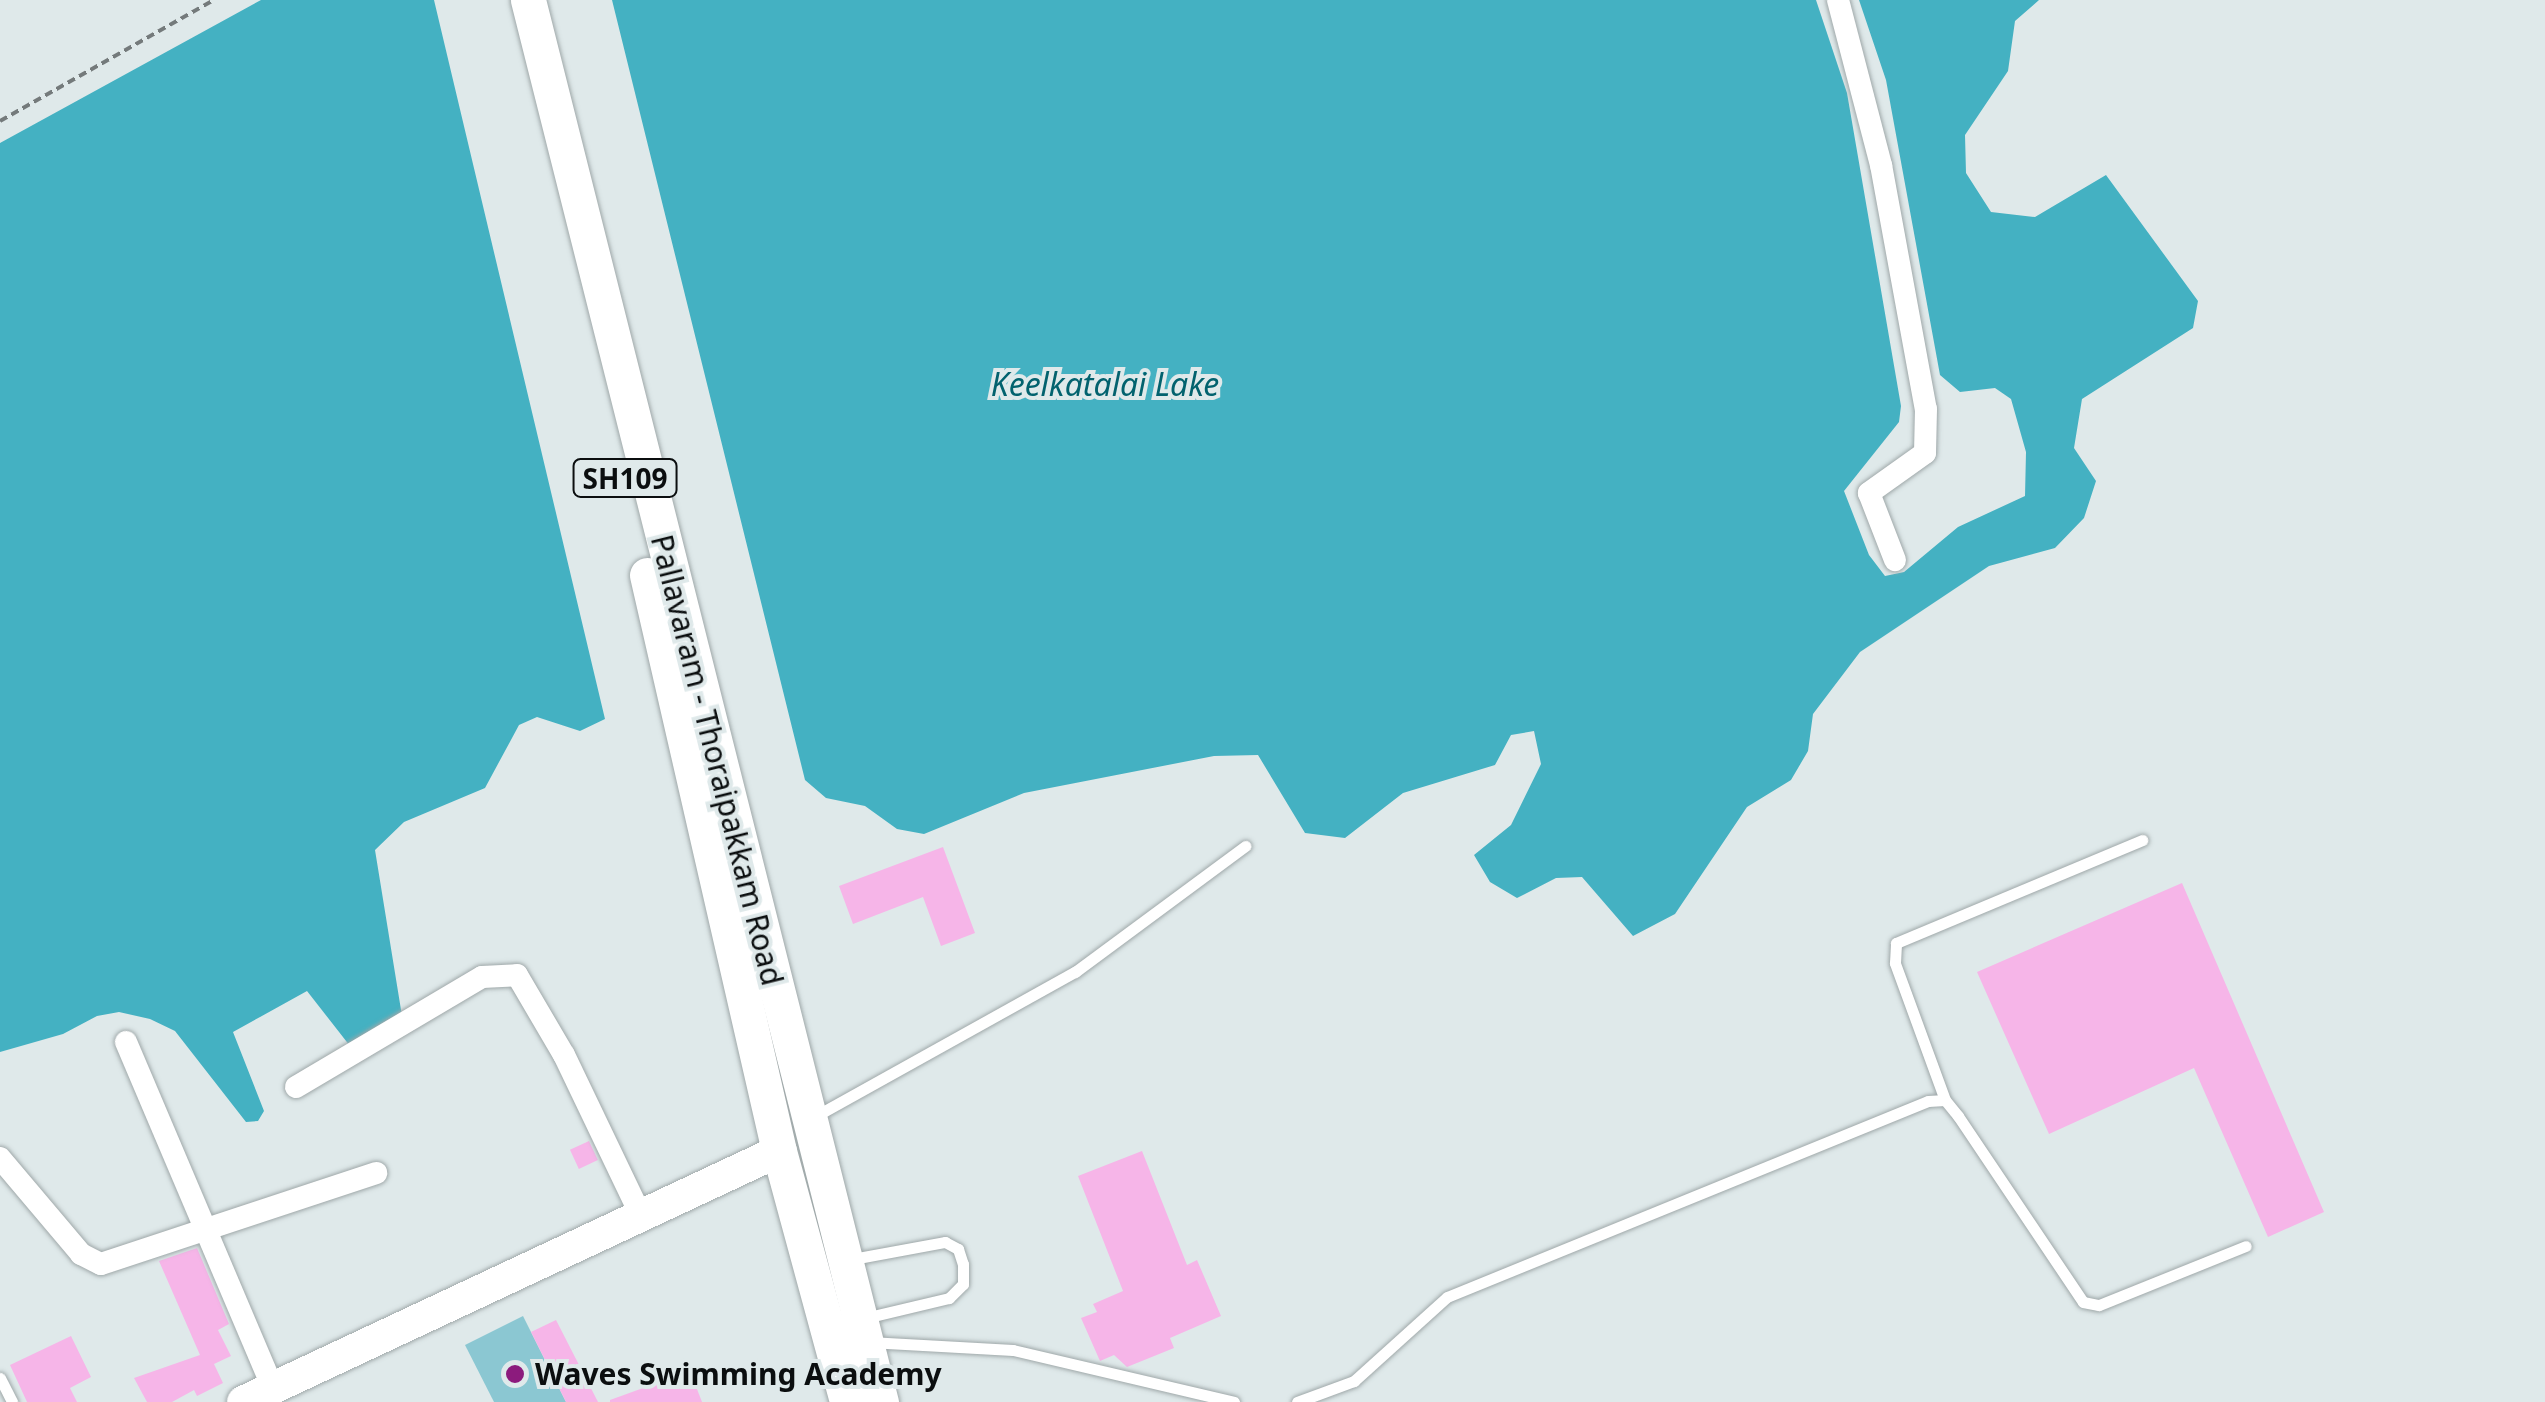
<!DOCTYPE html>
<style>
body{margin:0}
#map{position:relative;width:2545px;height:1402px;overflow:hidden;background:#dfe9ea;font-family:"Noto Sans",sans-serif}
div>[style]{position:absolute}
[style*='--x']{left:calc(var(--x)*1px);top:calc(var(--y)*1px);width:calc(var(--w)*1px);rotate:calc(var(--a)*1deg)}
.green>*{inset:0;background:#8bc7d2}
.water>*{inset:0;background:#44b1c2}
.building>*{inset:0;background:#f6b5e8;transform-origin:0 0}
.path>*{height:4px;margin-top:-2px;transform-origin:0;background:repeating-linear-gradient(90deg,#747a7b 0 8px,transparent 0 13px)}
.roads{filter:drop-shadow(0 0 2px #9fa8a9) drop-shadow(0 0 2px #9fa8a9)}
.lane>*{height:11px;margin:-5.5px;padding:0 5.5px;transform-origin:5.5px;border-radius:5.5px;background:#fff}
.street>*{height:22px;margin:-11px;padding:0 11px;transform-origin:11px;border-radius:11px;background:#fff}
.secondary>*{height:32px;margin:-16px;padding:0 16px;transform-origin:16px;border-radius:16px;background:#fff}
.primary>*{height:35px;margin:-17.5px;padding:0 17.5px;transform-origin:17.5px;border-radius:17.5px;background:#fff}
.dots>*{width:28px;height:28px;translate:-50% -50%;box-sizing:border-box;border:5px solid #dfe9ea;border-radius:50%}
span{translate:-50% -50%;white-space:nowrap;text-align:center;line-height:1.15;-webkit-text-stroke:8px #dfe9ea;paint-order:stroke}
.shield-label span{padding:2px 8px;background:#dfe9ea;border:2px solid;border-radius:8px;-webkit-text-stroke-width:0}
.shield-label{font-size:28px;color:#0b0e0f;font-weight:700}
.street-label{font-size:30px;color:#0b0e0f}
.poi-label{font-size:30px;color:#0b0e0f;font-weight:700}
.left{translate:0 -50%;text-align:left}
.water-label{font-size:32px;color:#02626e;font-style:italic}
</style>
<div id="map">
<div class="green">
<div style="clip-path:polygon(523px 1316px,566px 1402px,494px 1402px,465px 1345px)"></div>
</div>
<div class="water">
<div style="clip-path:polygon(261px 0,434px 0,605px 719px,580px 731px,537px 717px,519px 725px,485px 788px,404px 822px,375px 850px,402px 1016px,350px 1046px,307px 991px,233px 1032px,264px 1111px,258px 1121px,246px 1122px,175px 1031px,150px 1019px,119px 1012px,97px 1016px,63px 1034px,0 1052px,0 143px)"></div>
<div style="clip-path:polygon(612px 0,1816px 0,1847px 93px,1901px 406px,1899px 422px,1844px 491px,1869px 555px,1885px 576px,1904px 572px,1958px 527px,2025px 496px,2026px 452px,2011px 399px,1995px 388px,1960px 392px,1940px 375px,1886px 80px,1859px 0,2039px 0,2015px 21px,2008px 71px,1965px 135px,1966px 173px,1991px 212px,2035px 217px,2106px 175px,2198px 301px,2193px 328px,2082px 399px,2074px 448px,2096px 481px,2084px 518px,2055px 548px,1989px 566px,1860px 652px,1813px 714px,1808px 751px,1791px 780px,1747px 807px,1675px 914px,1633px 936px,1582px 877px,1556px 878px,1517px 898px,1490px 882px,1474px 855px,1511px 825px,1541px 764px,1534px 731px,1511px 735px,1495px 765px,1403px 793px,1345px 838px,1305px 833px,1258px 755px,1214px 756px,1024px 793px,924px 834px,897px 829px,865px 806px,826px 798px,805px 780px)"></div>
</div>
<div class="building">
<div style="clip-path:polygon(943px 847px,975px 933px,941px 946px,923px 897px,853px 924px,839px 886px)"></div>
<div style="clip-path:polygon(2182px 883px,2324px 1212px,2268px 1237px,2194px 1068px,2049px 1134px,1977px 972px)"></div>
<div style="left:589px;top:1141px;width:21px;height:21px;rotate:65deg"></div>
<div style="clip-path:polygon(1142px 1151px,1187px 1265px,1197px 1260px,1221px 1316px,1170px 1338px,1174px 1348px,1127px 1367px,1114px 1355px,1100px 1361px,1081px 1318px,1097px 1312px,1093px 1304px,1123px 1291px,1078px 1176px)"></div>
<div style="clip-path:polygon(197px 1248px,229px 1324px,218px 1330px,231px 1356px,214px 1364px,223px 1383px,197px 1396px,194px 1390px,172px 1402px,147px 1402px,134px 1378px,200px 1355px,159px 1261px)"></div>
<div style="clip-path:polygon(556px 1320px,598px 1402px,566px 1402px,531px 1332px)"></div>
<div style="clip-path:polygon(71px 1336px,91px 1377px,70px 1388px,77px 1402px,27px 1402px,10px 1365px)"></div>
<div style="clip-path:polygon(690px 1371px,702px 1402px,610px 1402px,610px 1400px)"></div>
</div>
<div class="path">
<div style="--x:0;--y:121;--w:246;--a:-29.5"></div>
</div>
<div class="roads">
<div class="lane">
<div style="--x:1945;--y:1100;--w:146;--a:-110.1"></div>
<div style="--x:1895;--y:963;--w:20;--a:-87"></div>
<div style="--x:1896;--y:943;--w:267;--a:-22.7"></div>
<div style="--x:814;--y:1117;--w:299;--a:-29.1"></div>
<div style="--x:1075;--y:972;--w:212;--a:-36.5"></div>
<div style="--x:847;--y:1260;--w:100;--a:-10.4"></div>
<div style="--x:945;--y:1242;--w:15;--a:28"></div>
<div style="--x:958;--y:1249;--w:16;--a:72"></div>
<div style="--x:963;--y:1264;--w:20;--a:90"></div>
<div style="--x:963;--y:1284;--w:20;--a:135"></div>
<div style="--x:949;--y:1298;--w:86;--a:166.6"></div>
<div style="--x:869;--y:1342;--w:144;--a:3.2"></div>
<div style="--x:1013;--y:1350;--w:227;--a:13.2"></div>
<div style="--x:0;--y:1378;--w:27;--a:63"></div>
<div style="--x:1297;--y:1402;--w:61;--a:-20.2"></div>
<div style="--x:1354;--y:1381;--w:125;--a:-42.1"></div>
<div style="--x:1447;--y:1297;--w:519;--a:-22.17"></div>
<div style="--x:1928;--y:1101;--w:17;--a:-3"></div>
<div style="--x:1945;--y:1100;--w:21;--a:51"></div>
<div style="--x:1958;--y:1116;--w:224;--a:56.1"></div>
<div style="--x:2083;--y:1302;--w:16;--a:11"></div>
<div style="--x:2099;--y:1305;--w:158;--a:-21.9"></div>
</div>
<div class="street">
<div style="--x:1838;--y:0;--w:171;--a:75.4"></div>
<div style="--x:1881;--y:165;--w:248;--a:79.6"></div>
<div style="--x:1926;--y:409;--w:44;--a:91.3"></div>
<div style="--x:1925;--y:453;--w:69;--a:144.5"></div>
<div style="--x:1869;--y:493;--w:72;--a:68.8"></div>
<div style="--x:126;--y:1042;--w:377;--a:67"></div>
<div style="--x:296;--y:1087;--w:216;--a:-30.6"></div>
<div style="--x:482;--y:977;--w:35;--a:-3"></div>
<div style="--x:517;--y:975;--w:93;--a:59.6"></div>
<div style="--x:564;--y:1055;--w:178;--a:64.4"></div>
<div style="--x:0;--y:1158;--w:126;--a:49.8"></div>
<div style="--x:81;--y:1254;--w:22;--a:27"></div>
<div style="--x:101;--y:1264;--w:290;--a:-18.3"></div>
</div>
<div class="secondary">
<div style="--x:243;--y:1402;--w:592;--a:-25.09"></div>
</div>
<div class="primary">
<div style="--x:528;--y:0;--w:1446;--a:75.87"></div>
<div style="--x:647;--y:575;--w:591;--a:77.09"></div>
<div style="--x:779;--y:1151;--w:260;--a:74.8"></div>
</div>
</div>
<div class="dots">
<div style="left:515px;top:1374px;background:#8c1b7d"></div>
</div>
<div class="shield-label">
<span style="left:625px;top:478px">SH109</span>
</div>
<div class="street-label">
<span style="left:717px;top:760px;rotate:76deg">Pallavaram - Thoraipakkam Road</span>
</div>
<div class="poi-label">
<span class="left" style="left:535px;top:1374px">Waves Swimming Academy</span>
</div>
<div class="water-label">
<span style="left:1105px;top:384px">Keelkatalai Lake</span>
</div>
</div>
